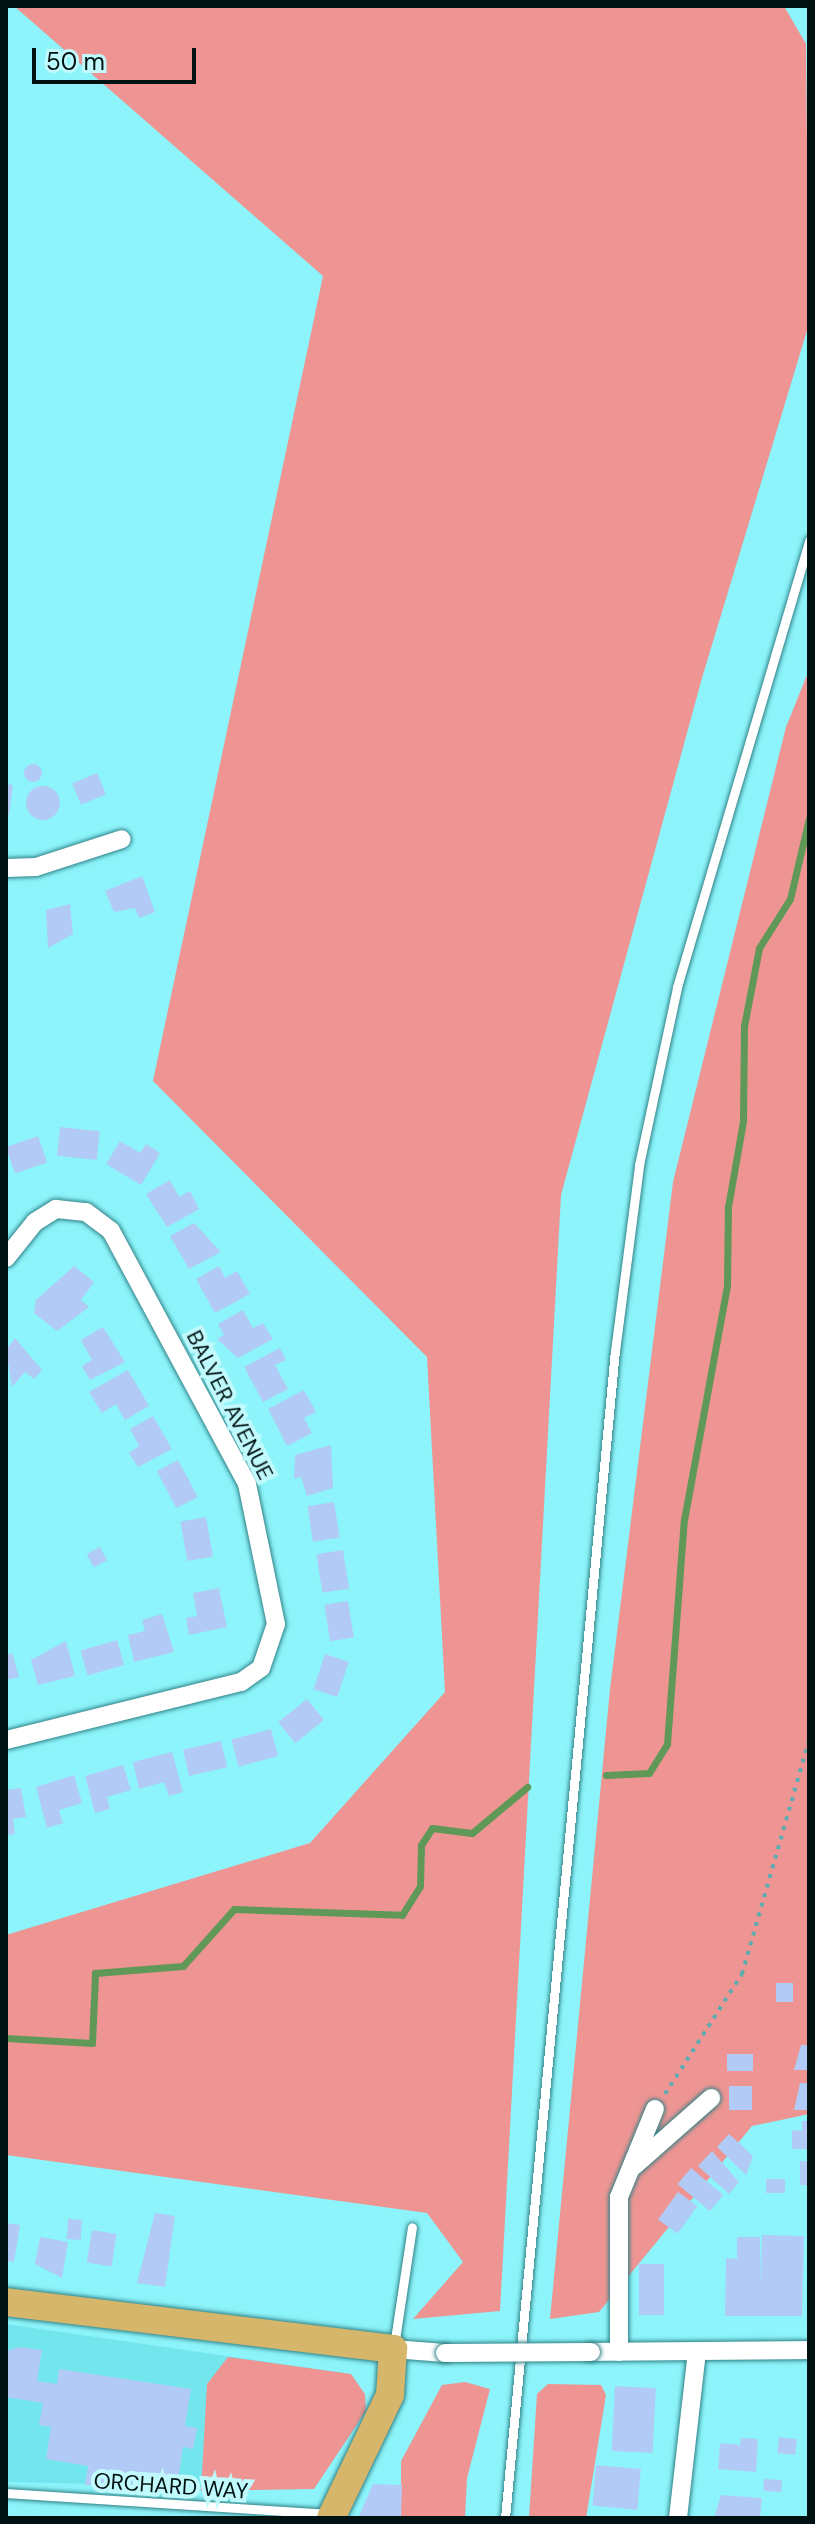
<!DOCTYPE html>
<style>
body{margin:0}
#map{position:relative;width:815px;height:2524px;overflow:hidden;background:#8cf4fa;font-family:"DM Sans",sans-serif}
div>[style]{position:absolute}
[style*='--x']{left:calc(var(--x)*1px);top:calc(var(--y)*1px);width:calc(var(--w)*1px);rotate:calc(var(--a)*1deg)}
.built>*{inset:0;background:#73e6ed}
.green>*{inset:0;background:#ee9593}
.stream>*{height:7px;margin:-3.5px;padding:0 3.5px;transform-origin:3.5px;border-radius:3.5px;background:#609857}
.building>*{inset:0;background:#b2cbf6;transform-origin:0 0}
.round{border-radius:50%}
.path>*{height:4px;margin-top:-2px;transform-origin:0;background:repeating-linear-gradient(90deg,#5fabaf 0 4px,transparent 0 10px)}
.roads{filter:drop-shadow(0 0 2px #318287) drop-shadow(0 0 2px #318287)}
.lane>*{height:9px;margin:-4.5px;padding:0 4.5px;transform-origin:4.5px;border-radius:4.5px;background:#fff}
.street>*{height:18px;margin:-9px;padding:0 9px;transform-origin:9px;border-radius:9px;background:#fff}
.primary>*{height:28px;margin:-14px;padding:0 14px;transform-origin:14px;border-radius:14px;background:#d6b66a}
.bridges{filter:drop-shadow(0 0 2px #318287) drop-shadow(0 0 2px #318287)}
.street-bridge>*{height:18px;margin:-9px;padding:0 9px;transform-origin:9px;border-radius:9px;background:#fff}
span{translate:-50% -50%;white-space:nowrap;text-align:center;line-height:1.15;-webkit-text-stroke:8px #c0fafd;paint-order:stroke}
.street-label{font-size:22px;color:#001112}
.frame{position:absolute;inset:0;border:8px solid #001112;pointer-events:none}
.scale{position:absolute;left:32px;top:48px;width:164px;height:36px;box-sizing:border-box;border:4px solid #001112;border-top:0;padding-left:10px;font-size:24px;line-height:28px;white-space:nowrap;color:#001112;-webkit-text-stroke:6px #c0fafd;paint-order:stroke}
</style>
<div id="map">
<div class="built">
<div style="clip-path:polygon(6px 2324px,351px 2374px,366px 2411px,314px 2489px,6px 2482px)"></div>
</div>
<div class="green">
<div style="clip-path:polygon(14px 6px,784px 6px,806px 44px,809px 324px,702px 678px,561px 1195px,500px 2311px,413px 2319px,463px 2262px,427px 2213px,6px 2155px,6px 1935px,310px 1843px,445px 1692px,427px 1357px,153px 1081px,323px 276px)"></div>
<div style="clip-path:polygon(809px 670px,809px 2114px,752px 2126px,599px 2312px,550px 2319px,610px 1689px,673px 1182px,786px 727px)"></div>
<div style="clip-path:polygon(228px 2357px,351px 2374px,365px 2394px,366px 2411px,314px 2489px,201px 2491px,207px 2384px)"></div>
<div style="clip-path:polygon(465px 2382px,490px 2389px,467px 2478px,465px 2518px,401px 2518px,401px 2461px,442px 2385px)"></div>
<div style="clip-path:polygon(548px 2384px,601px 2385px,606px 2395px,586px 2518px,529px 2518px,537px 2394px)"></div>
</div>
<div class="stream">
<div style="--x:606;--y:1775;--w:43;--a:-2.7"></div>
<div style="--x:649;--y:1773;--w:34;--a:-58"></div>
<div style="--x:667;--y:1744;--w:225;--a:-85.7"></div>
<div style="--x:684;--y:1520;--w:239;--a:-79.6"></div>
<div style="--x:727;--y:1285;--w:78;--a:-89.3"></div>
<div style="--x:728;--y:1207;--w:87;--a:-80.1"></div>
<div style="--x:743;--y:1121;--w:95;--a:-89.4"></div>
<div style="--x:744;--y:1026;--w:79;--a:-79.1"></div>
<div style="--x:759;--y:948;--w:58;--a:-57.7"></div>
<div style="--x:790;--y:899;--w:83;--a:-76.8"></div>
<div style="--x:6;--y:2038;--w:86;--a:3.3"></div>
<div style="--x:92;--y:2043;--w:70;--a:-87.5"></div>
<div style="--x:95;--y:1973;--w:88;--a:-4.5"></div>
<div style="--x:183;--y:1966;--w:76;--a:-48.2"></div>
<div style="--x:234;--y:1909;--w:168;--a:2"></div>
<div style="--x:402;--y:1915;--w:34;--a:-58"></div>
<div style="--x:420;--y:1886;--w:41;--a:-88.6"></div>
<div style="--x:421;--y:1845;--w:20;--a:-57"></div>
<div style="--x:432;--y:1828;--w:40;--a:7.1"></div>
<div style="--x:472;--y:1833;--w:72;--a:-39.9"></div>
</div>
<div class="building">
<div class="round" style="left:24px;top:764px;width:18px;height:18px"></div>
<div style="left:97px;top:773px;width:23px;height:27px;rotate:67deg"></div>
<div style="clip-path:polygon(6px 784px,13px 785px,9px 815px,6px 815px)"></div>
<div class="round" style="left:26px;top:786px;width:34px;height:34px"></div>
<div style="clip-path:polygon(142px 876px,155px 912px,139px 918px,135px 908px,114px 912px,105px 891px)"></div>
<div style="clip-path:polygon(70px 904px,73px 934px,48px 948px,46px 910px)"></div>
<div style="left:60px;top:1127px;width:40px;height:29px;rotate:6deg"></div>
<div style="left:38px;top:1136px;width:28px;height:34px;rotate:71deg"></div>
<div style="clip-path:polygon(120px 1141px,140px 1153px,146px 1144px,160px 1153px,141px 1185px,106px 1164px)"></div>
<div style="clip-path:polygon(170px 1180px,179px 1197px,190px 1191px,199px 1209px,167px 1227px,146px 1194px)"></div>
<div style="clip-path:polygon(194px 1223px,221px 1252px,189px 1269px,170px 1236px)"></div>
<div style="clip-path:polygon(74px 1266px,94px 1282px,81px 1300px,89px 1307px,57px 1331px,34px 1313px,36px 1300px)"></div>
<div style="clip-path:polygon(219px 1266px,225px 1278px,237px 1271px,250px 1294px,215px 1313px,196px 1279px)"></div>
<div style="clip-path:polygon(243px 1310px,253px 1328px,263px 1323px,273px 1339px,238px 1358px,217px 1339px,224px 1335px,218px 1324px)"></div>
<div style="clip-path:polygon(103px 1327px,125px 1362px,90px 1380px,82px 1366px,92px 1360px,81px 1340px)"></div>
<div style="clip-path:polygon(15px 1338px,42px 1370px,34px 1379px,25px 1372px,12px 1387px,6px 1350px)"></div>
<div style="clip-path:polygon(280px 1348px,286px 1360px,275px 1365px,288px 1389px,263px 1402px,244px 1367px)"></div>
<div style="clip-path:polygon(128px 1370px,149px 1406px,125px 1420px,116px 1404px,102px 1413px,89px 1392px)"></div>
<div style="clip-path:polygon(304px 1390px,316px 1412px,304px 1418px,312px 1433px,287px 1446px,268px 1409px)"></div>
<div style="clip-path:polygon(153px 1416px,172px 1449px,138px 1467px,129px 1453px,139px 1446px,130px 1429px)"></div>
<div style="clip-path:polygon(331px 1445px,333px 1488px,307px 1496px,301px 1477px,294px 1479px,295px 1455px)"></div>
<div style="left:178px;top:1460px;width:42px;height:24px;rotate:62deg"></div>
<div style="left:334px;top:1502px;width:36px;height:27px;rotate:81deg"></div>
<div style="left:206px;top:1517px;width:40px;height:26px;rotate:80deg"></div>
<div style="left:100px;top:1547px;width:15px;height:15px;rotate:62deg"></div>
<div style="left:343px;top:1550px;width:39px;height:27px;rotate:81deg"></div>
<div style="clip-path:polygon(219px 1588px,227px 1627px,189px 1635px,186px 1618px,197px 1616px,193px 1593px)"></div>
<div style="left:348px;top:1601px;width:37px;height:24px;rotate:81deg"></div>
<div style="clip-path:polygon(162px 1614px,174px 1652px,134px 1662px,128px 1635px,145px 1631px,142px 1620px)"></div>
<div style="left:117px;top:1640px;width:26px;height:38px;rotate:74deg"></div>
<div style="clip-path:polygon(66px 1641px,75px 1676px,38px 1685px,31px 1660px)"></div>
<div style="clip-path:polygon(12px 1653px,19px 1677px,6px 1680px,6px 1655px)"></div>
<div style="left:325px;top:1654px;width:25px;height:37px;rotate:18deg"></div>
<div style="left:307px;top:1699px;width:27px;height:37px;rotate:51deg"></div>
<div style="left:271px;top:1729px;width:28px;height:41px;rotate:75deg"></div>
<div style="left:221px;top:1741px;width:27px;height:39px;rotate:77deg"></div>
<div style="clip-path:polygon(172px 1752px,183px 1792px,169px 1796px,164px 1782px,139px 1789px,133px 1762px)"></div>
<div style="clip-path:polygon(123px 1765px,131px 1790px,107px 1797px,110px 1809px,95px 1813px,85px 1776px)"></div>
<div style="clip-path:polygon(74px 1775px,82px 1803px,59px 1810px,63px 1823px,47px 1828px,36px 1787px)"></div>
<div style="clip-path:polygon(21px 1788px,26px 1817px,13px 1819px,15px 1834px,6px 1835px,6px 1790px)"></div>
<div style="left:776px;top:1983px;width:17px;height:19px"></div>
<div style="clip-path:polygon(801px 2045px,809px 2045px,809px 2070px,794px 2070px)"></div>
<div style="left:727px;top:2054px;width:26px;height:17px"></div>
<div style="clip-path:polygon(800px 2083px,809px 2083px,809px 2110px,794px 2110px)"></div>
<div style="left:729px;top:2086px;width:23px;height:24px"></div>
<div style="clip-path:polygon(802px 2121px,809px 2121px,809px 2149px,792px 2149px,792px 2130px,802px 2131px)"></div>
<div style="clip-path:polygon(729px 2134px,753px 2156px,746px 2175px,717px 2147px)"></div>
<div style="clip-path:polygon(712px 2151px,739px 2182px,729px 2194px,698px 2166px)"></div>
<div style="left:800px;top:2161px;width:9px;height:24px"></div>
<div style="left:691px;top:2168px;width:42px;height:21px;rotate:40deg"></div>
<div style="left:766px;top:2179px;width:19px;height:14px"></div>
<div style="left:678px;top:2192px;width:24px;height:34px;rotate:36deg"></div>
<div style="clip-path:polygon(155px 2213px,175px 2216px,165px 2287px,137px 2283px)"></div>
<div style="left:68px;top:2219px;width:14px;height:20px;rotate:4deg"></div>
<div style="clip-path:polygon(6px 2223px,20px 2225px,14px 2262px,6px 2261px)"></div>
<div style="left:92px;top:2230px;width:25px;height:33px;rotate:9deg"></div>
<div style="clip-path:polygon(762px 2235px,804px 2236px,802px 2316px,725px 2316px,726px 2258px,737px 2259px,737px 2237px,760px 2237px,761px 2285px)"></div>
<div style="clip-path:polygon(40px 2237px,68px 2242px,62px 2278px,35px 2264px)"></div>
<div style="left:639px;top:2264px;width:25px;height:51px"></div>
<div style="clip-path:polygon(20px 2347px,42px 2350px,37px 2381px,57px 2384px,59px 2369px,191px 2389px,185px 2426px,197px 2428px,193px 2449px,183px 2447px,178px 2481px,134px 2474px,132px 2488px,85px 2485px,88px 2466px,46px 2459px,51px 2427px,39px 2425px,43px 2403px,6px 2397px,6px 2351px)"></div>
<div style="left:615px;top:2386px;width:41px;height:65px;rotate:3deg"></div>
<div style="left:779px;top:2437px;width:18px;height:16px;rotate:6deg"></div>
<div style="clip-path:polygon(741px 2438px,758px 2439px,756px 2472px,718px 2469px,720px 2443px,740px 2445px)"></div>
<div style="left:596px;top:2465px;width:45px;height:41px;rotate:5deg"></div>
<div style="left:764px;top:2479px;width:18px;height:12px;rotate:3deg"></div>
<div style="clip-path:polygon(373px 2484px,402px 2485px,401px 2518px,358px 2518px)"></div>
<div style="clip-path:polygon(721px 2495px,762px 2498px,760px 2518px,714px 2518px)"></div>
</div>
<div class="path">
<div style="--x:665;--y:2094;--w:143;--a:-57.3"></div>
<div style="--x:742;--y:1974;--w:243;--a:-74"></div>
</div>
<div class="roads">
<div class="lane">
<div style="--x:394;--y:2346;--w:120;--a:-81.4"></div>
<div style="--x:6;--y:2493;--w:324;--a:3.7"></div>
<div style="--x:505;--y:2518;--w:1172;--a:-84.62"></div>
<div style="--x:615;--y:1351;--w:188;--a:-82.6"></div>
<div style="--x:639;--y:1165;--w:182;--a:-77.9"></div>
<div style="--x:677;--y:987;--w:466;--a:-73.5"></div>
</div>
<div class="street">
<div style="--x:6;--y:868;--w:30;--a:-2"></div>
<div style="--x:36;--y:867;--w:90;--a:-18"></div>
<div style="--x:6;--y:1258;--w:46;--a:-51.1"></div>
<div style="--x:35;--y:1222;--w:25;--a:-32"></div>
<div style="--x:56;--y:1209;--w:30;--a:6"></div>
<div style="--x:86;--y:1212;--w:31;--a:37"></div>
<div style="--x:111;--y:1231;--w:287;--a:61.7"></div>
<div style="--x:247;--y:1484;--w:143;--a:78.3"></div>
<div style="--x:276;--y:1624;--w:46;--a:108.8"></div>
<div style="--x:261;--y:1668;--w:24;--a:145"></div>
<div style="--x:241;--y:1682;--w:242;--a:166.1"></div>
<div style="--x:634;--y:2166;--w:103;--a:-41.4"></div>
<div style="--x:393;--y:2349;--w:52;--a:4.4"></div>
<div style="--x:591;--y:2352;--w:218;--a:-0.5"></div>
<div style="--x:619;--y:2352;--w:155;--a:-90"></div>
<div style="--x:619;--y:2197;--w:95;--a:-67.8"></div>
<div style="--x:678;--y:2518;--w:167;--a:-83.5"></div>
</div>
<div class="primary">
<div style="--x:6;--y:2302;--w:390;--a:6.9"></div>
<div style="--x:393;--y:2349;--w:46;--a:93.7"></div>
<div style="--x:390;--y:2395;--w:136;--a:115.6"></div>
</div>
</div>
<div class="bridges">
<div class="street-bridge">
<div style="--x:445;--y:2353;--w:146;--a:-0.4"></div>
</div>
</div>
<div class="street-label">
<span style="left:230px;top:1405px;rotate:63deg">BALVER AVENUE</span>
<span style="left:171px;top:2486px;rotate:4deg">ORCHARD WAY</span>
</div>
<div class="frame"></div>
<div class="scale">50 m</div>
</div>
